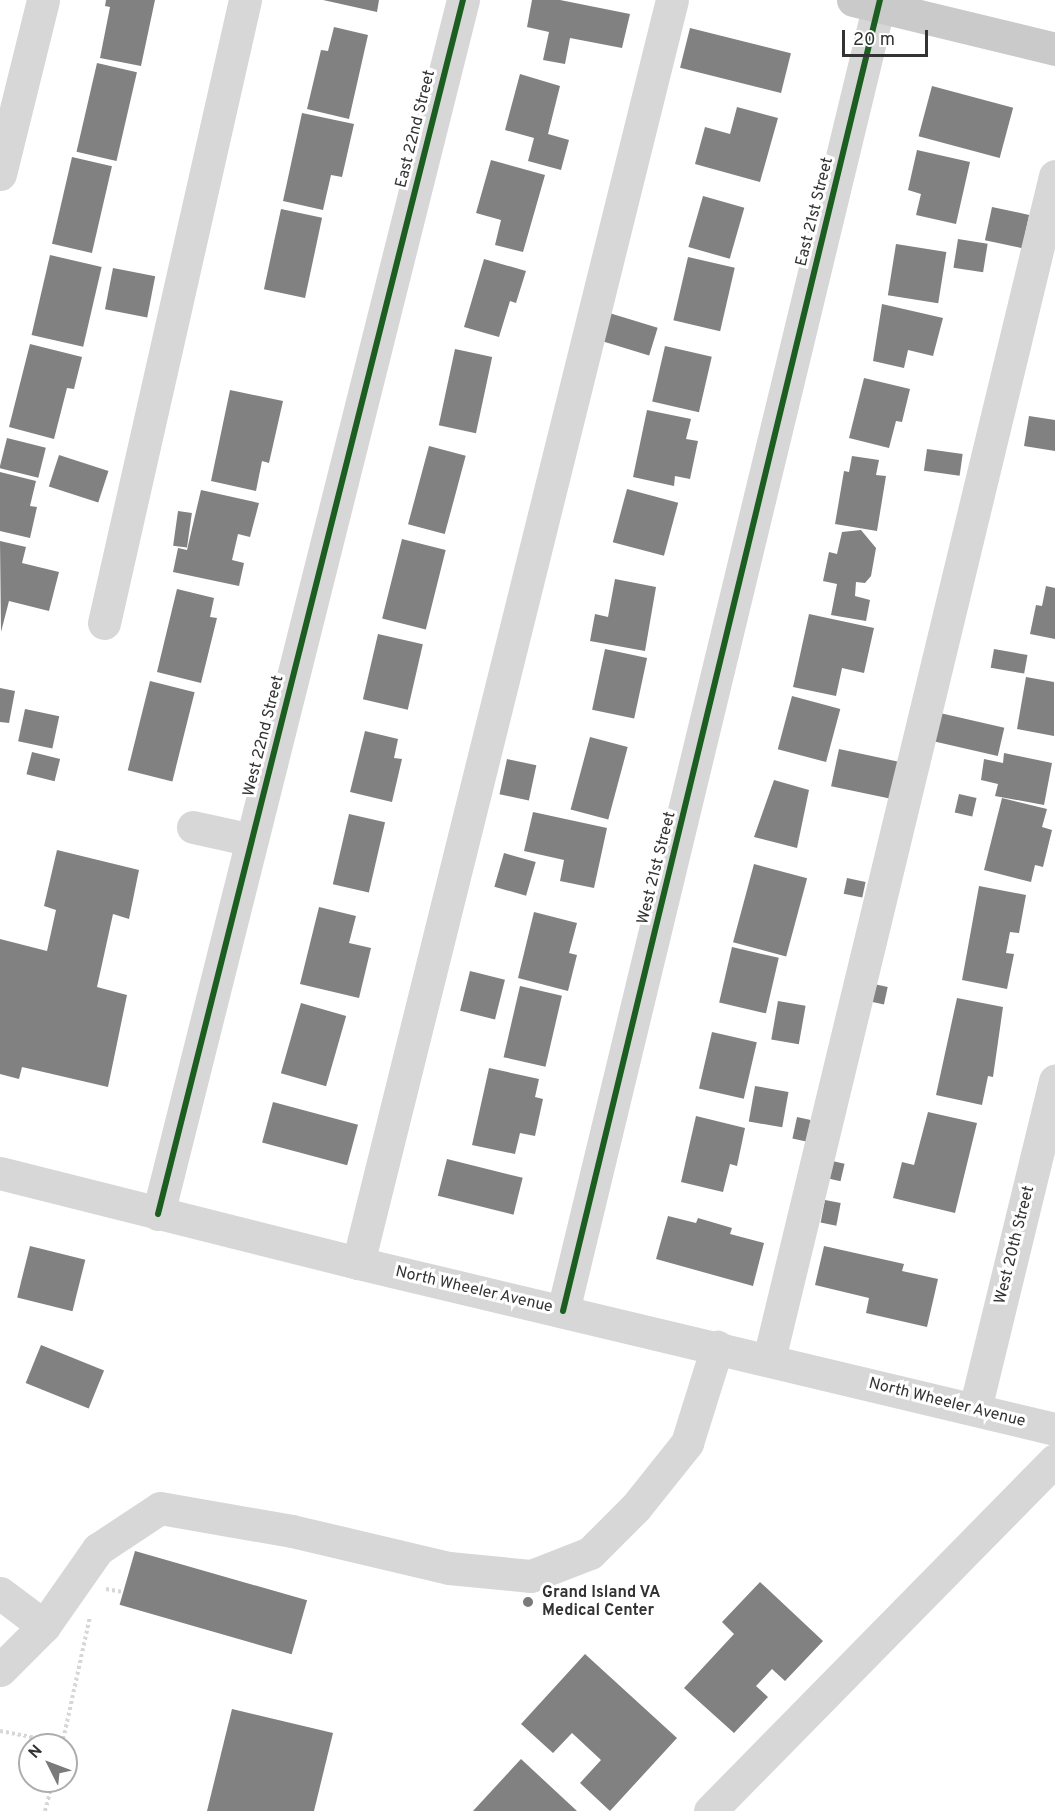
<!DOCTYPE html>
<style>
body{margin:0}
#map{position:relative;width:1055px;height:1811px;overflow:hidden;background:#fff;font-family:Overpass,sans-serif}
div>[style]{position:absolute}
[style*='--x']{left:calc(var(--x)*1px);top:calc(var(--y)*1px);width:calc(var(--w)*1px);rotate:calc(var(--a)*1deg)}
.building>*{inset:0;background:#818181;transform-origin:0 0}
.path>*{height:4px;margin-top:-2px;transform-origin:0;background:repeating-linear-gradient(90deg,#d7d7d7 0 3px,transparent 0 6px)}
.minor>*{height:33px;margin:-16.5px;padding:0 16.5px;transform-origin:16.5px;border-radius:16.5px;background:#d7d7d7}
.major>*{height:33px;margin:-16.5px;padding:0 16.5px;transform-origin:16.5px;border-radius:16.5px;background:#cacaca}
.cycleway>*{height:6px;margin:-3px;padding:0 3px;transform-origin:3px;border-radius:3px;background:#1b5e20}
.dots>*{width:16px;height:16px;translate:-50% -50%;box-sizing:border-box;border:3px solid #fff;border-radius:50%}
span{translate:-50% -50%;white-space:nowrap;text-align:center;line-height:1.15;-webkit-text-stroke:6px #fff;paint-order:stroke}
.street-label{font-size:16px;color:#333}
.poi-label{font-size:16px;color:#333;font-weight:700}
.left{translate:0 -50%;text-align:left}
.north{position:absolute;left:18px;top:1733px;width:60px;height:60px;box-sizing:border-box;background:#fff;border:2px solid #adadad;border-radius:50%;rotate:312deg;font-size:16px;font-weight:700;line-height:24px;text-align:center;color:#333}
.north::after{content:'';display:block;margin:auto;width:21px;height:27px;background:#7a7a7a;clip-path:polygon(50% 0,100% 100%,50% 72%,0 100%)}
.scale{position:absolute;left:842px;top:30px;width:86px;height:27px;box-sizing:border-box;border:3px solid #333;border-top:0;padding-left:8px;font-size:18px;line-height:21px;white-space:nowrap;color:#333;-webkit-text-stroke:4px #fff;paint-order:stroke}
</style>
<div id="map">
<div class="building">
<div style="clip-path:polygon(106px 0,155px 0,141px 66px,100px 58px,110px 7px,105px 6px)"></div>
<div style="clip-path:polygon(323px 0,379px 0,377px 12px)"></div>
<div style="clip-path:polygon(532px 0,560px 0,630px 14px,622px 48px,570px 38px,565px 64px,543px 60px,549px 32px,527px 27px)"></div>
<div style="clip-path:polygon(334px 27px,368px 35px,349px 119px,307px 109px,321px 50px,328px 51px)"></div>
<div style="left:690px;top:28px;width:104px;height:41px;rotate:14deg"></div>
<div style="left:97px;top:63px;width:41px;height:91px;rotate:13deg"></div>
<div style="clip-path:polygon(520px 74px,560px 86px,548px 134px,569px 140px,561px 170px,528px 161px,534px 138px,505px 130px)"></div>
<div style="left:932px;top:86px;width:84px;height:52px;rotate:15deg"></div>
<div style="clip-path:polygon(737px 107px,778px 118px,760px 182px,695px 164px,705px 127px,730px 134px)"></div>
<div style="clip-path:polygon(302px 113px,354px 124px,342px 177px,331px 175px,323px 210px,283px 201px)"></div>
<div style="clip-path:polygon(917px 150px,970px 162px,956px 224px,916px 215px,921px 194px,908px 190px)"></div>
<div style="left:72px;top:157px;width:41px;height:89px;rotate:13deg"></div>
<div style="clip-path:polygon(491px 160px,545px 175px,523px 252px,495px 245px,501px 220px,476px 213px)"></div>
<div style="left:703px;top:196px;width:43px;height:53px;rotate:16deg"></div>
<div style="left:992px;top:207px;width:38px;height:34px;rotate:12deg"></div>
<div style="left:281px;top:209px;width:42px;height:82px;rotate:12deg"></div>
<div style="left:958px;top:239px;width:30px;height:29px;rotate:9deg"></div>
<div style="left:896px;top:244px;width:51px;height:52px;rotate:9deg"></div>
<div style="left:50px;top:255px;width:53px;height:82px;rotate:13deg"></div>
<div style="left:688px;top:257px;width:48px;height:65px;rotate:13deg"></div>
<div style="clip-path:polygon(484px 259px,526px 271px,516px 303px,510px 301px,499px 337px,464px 327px)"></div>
<div style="left:113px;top:268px;width:43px;height:42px;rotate:11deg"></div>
<div style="clip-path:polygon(882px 304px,943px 318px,933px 356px,908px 350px,904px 368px,873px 361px)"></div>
<div style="left:606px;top:312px;width:54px;height:29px;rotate:17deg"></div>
<div style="clip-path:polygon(30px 344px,82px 357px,74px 389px,67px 388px,54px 439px,9px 427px)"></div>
<div style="left:665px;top:346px;width:48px;height:57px;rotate:13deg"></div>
<div style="left:455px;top:349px;width:38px;height:78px;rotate:12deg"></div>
<div style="clip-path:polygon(864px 378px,910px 389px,902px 422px,896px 421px,889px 448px,849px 438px)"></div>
<div style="clip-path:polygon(230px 390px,283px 401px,269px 463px,262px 461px,256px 491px,211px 481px)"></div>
<div style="clip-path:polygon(647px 410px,691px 419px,686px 439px,698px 441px,690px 479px,675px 476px,674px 486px,633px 477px)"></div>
<div style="clip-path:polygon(1029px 416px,1055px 420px,1055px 451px,1024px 446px)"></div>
<div style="left:7px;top:438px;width:40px;height:31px;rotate:14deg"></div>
<div style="left:429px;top:446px;width:38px;height:81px;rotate:15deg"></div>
<div style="left:927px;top:449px;width:36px;height:22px;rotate:8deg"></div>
<div style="left:59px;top:455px;width:52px;height:33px;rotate:18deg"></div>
<div style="clip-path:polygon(852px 456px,879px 460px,876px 475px,886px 476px,877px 531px,835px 524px,844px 471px,849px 472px)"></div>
<div style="clip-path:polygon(0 472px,36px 481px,30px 506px,37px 507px,30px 538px,0 531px)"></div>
<div style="left:627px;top:489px;width:53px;height:55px;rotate:15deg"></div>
<div style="clip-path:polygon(201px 490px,259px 503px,250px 537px,238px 534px,232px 560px,244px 563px,239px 586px,173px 572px,178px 548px,187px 550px)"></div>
<div style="left:178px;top:511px;width:14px;height:35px;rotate:8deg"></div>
<div style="clip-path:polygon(861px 530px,876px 548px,871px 576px,865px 583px,856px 582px,855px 596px,870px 600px,866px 621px,831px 615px,837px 584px,823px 581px,829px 552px,837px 554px,842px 532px)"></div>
<div style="left:402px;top:539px;width:45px;height:82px;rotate:14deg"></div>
<div style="clip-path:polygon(0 541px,26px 547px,22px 563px,59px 572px,49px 611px,9px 601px,1px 632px)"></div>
<div style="clip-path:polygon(615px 579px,656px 587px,645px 651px,590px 641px,595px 614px,608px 617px)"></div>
<div style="clip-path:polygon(1046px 586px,1055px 588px,1055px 639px,1030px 634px,1036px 605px,1042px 606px)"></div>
<div style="clip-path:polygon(177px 589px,214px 598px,210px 617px,217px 618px,201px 683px,157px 672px)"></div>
<div style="clip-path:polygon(809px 614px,874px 628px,864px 673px,842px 668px,836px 696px,793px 687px)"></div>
<div style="left:378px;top:634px;width:46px;height:67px;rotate:13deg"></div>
<div style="left:605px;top:649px;width:43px;height:62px;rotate:12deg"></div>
<div style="left:994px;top:649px;width:34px;height:19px;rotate:10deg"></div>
<div style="clip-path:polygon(1026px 677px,1054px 682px,1054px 736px,1017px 729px)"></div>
<div style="left:150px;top:681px;width:46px;height:92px;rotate:14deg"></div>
<div style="clip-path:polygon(0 688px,15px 691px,9px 723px,0 722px)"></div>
<div style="left:792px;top:696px;width:50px;height:55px;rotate:15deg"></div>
<div style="left:25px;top:709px;width:35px;height:33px;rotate:12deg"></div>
<div style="left:940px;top:713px;width:66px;height:29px;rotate:13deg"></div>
<div style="clip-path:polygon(365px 731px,398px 739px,394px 758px,402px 759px,392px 802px,350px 792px)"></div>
<div style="left:590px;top:737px;width:39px;height:75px;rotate:15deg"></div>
<div style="left:839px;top:749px;width:61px;height:38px;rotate:12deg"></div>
<div style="left:32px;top:752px;width:29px;height:23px;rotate:14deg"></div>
<div style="clip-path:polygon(1004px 753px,1052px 763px,1044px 805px,995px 796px,998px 784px,981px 780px,984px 759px,1003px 763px)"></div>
<div style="left:507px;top:759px;width:30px;height:36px;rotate:12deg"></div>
<div style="clip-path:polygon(774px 780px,809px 790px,797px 848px,754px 837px)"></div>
<div style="left:959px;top:794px;width:18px;height:19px;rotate:13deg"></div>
<div style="clip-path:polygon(1002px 798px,1047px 809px,1042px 827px,1052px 830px,1043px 867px,1035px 865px,1031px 882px,984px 870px)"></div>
<div style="clip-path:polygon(533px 812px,607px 828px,594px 888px,560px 881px,564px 860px,524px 851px)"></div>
<div style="left:349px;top:814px;width:37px;height:72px;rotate:13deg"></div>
<div style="clip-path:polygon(57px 850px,139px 870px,129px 919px,113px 914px,97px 987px,127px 995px,108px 1087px,22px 1067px,19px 1079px,0 1074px,0 939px,47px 951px,56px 910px,44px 906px)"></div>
<div style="left:504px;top:853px;width:33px;height:35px;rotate:16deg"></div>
<div style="left:754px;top:864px;width:55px;height:81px;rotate:15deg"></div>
<div style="left:847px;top:878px;width:19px;height:16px;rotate:12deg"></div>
<div style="clip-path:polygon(979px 886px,1026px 895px,1019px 933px,1010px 932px,1006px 953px,1014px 954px,1007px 989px,962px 980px)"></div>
<div style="clip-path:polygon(319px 907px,356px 916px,349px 943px,371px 948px,359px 998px,300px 984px)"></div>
<div style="clip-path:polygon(534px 912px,577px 923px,569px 953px,577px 955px,568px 991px,518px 978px)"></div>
<div style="left:732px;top:947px;width:48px;height:57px;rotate:13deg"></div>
<div style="left:470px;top:971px;width:36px;height:41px;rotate:14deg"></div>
<div style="left:874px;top:984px;width:14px;height:18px;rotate:12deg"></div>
<div style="left:520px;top:986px;width:43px;height:73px;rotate:13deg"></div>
<div style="clip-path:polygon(957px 998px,1003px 1007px,993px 1077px,988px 1076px,982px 1105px,936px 1095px)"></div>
<div style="left:778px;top:1001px;width:28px;height:39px;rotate:10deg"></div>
<div style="left:301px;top:1003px;width:47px;height:73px;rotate:16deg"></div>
<div style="left:712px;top:1032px;width:46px;height:58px;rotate:13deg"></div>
<div style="clip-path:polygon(489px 1068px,539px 1079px,535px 1097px,543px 1099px,535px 1136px,520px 1133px,515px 1154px,472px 1145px)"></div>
<div style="left:755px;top:1086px;width:34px;height:36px;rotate:10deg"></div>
<div style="left:273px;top:1102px;width:88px;height:42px;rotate:15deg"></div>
<div style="clip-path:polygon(928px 1112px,977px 1123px,955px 1213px,893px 1198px,902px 1162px,914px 1165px)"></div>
<div style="clip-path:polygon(696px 1116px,745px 1128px,737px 1166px,730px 1164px,723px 1192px,681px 1182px)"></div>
<div style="left:797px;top:1117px;width:14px;height:22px;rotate:12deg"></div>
<div style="left:447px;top:1159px;width:78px;height:38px;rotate:14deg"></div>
<div style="left:828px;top:1160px;width:17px;height:18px;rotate:13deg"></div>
<div style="left:825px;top:1200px;width:16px;height:23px;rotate:11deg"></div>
<div style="clip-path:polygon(668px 1216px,696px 1223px,698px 1218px,732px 1228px,730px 1234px,764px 1243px,753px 1286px,656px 1259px)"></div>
<div style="left:30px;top:1246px;width:57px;height:53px;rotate:14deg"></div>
<div style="clip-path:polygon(824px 1246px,904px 1264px,902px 1271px,938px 1279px,927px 1327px,866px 1313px,869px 1298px,815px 1285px)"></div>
<div style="left:41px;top:1345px;width:68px;height:41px;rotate:22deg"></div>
<div style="left:135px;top:1551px;width:179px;height:56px;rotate:16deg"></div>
<div style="clip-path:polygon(760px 1582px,823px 1641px,785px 1681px,772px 1669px,756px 1686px,768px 1697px,734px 1733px,684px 1688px,734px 1634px,722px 1622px)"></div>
<div style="clip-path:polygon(585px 1654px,677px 1738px,610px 1811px,580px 1783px,601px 1760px,572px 1733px,553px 1753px,521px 1724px)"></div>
<div style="clip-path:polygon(232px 1709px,333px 1733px,314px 1811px,207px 1811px)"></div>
<div style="clip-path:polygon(521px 1759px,577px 1811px,473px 1811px)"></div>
</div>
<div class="path">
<div style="--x:106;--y:1589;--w:17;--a:10"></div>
<div style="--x:0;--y:1731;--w:63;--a:11"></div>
<div style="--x:62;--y:1745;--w:131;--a:-77.7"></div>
<div style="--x:45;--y:1811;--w:31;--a:-75"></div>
</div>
<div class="minor">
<div style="--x:0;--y:174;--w:179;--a:-76.1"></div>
<div style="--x:104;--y:623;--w:639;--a:-77.25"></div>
<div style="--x:193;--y:827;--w:60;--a:12.4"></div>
<div style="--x:0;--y:1173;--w:369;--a:14.1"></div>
<div style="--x:358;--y:1263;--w:716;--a:13.4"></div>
<div style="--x:158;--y:1214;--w:1252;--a:-75.9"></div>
<div style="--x:358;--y:1263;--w:1301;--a:-76.04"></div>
<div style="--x:563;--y:1311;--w:1349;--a:-76.41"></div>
<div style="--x:769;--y:1359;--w:1217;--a:-76.41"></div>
<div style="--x:975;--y:1409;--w:338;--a:-76.3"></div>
<div style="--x:0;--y:1593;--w:55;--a:36.9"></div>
<div style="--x:0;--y:1670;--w:62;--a:-45"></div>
<div style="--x:44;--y:1626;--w:94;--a:-55"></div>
<div style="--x:98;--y:1549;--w:74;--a:-33.5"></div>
<div style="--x:160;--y:1508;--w:134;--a:9.9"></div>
<div style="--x:292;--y:1531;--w:161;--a:13.3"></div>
<div style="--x:449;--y:1568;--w:82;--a:5.6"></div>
<div style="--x:531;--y:1576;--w:63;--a:-21.3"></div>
<div style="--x:590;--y:1553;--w:65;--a:-45"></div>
<div style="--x:636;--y:1507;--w:82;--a:-51.4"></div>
<div style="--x:687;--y:1443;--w:101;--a:-72.6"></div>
<div style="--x:710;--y:1811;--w:492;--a:-45.5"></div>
</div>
<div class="major">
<div style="--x:853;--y:0;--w:208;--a:13.6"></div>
</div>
<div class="cycleway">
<div style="--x:158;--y:1214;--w:1252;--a:-75.9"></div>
<div style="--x:563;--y:1311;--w:1349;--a:-76.41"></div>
</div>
<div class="dots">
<div style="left:528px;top:1602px;background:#7a7a7a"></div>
</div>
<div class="street-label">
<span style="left:416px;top:129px;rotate:-76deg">East 22nd Street</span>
<span style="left:815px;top:212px;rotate:-76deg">East 21st Street</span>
<span style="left:264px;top:736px;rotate:-76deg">West 22nd Street</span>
<span style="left:657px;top:868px;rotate:-76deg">West 21st Street</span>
<span style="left:1015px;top:1245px;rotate:-76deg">West 20th Street</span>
<span style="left:474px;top:1290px;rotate:13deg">North Wheeler Avenue</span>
<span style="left:947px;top:1403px;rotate:14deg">North Wheeler Avenue</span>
</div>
<div class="poi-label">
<span class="left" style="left:542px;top:1602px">Grand Island VA<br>Medical Center</span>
</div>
<div class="north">N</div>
<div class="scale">20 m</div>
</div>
